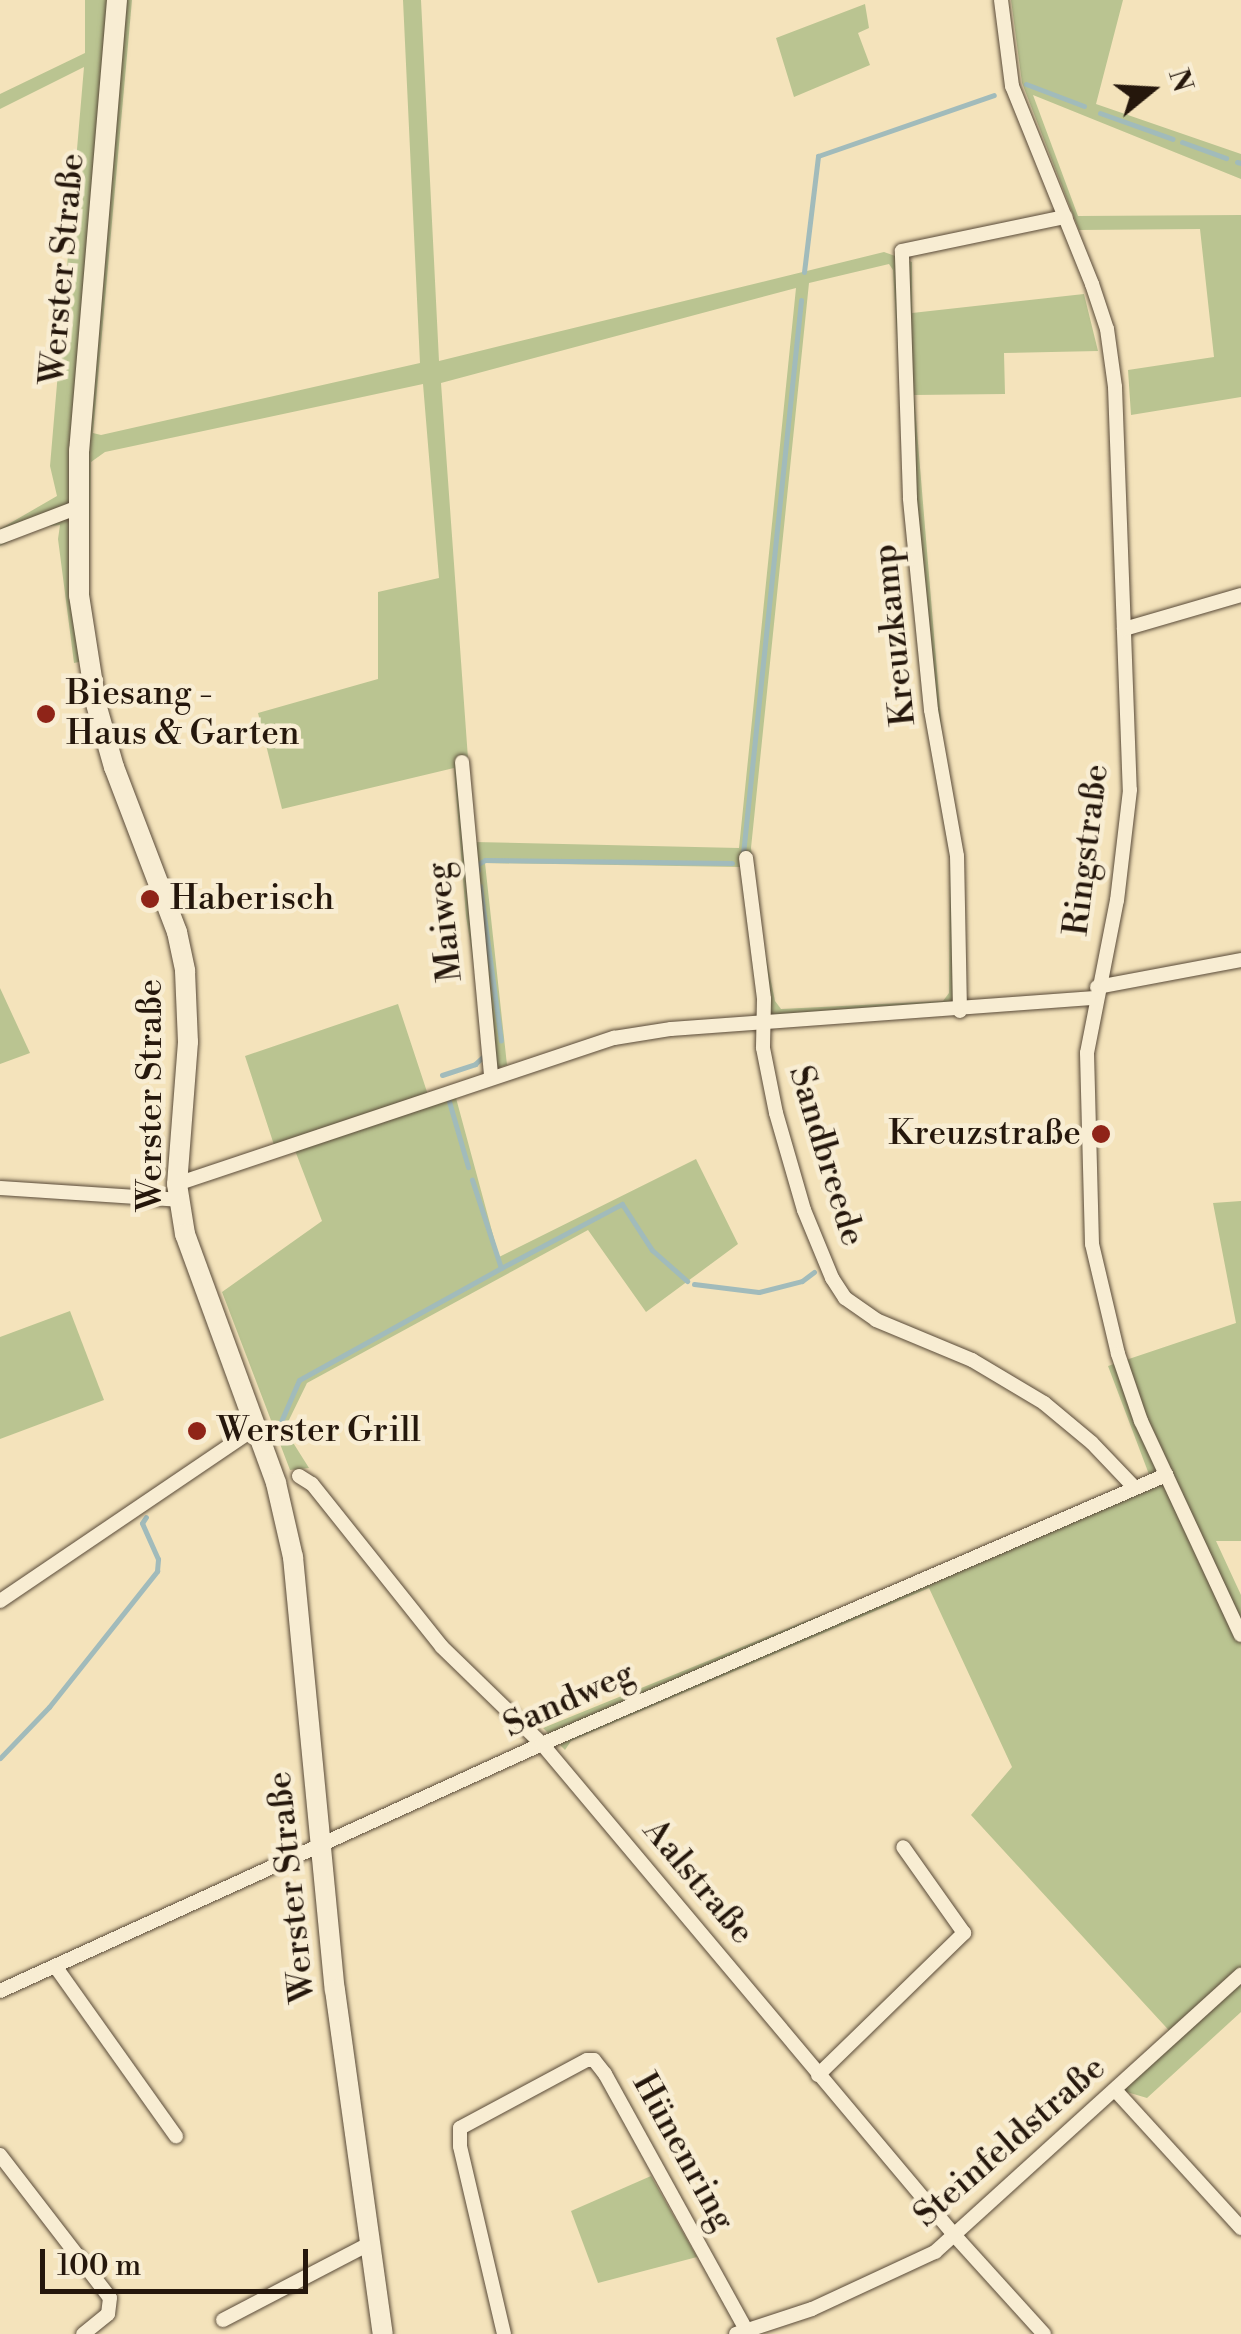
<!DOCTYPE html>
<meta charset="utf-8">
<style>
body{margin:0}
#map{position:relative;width:1241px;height:2334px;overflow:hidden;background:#f4e3bb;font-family:"Libre Bodoni",serif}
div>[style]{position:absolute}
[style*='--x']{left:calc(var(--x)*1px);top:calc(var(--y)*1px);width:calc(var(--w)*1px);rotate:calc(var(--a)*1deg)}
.green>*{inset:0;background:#bac491}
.stream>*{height:5px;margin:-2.5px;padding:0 2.5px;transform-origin:2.5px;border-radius:2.5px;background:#a1bbbb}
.roads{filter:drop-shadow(0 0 2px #594a38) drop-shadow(0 0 2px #594a38)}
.street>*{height:14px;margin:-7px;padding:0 7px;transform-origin:7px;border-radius:7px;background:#f8edd3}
.secondary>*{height:20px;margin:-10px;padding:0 10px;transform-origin:10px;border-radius:10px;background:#f8edd3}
.dots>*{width:28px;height:28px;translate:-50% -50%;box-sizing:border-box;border:5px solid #f8edd3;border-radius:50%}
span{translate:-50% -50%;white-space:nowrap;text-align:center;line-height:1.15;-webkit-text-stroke:9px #f8edd3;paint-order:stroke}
.street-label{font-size:35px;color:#25170c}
.poi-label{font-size:35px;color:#25170c}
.left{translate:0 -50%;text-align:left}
.right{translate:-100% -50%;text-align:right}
.north{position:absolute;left:1101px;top:40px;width:100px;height:100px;-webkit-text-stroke:8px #f8edd3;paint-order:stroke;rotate:72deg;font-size:28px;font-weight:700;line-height:40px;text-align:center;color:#25170c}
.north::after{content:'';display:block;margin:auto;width:35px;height:45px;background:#25170c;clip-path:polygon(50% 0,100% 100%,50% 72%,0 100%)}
.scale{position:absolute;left:40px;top:2249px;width:268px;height:45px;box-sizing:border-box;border:5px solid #25170c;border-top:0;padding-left:12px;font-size:30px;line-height:35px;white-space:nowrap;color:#25170c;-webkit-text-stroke:8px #f8edd3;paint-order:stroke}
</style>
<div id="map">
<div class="green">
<div style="clip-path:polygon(evenodd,85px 0,132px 0,93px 433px,101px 435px,420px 363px,403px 0,421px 0,439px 361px,884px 252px,912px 262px,912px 313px,1084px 294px,1098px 351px,1004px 353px,1005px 394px,914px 395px,965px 1007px,760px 1021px,740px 867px,485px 863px,507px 1065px,491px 1070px,466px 916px,454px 768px,282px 809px,258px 713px,378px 679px,378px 592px,439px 578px,423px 384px,105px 452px,91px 462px,89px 590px,98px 658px,74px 663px,58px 539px,60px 525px,39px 527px,0 546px,0 529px,57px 496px,50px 466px,84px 67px,0 109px,0 94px,85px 53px,85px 0,889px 264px,893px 270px,912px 589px,924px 710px,950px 857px,949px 993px,943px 1001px,781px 1009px,775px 1001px,761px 933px,751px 848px,809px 283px,889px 264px,85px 0,796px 288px,739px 848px,474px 842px,441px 383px,796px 288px)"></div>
<div style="clip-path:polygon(1011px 0,1123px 0,1096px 104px,1241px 154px,1241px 179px,1033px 95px,1078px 216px,1241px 215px,1241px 397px,1131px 415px,1128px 370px,1214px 357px,1200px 229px,1079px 230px,1022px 83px)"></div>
<div style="clip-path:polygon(865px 4px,869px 28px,858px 33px,870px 65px,794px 97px,776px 38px)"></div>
<div style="clip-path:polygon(0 988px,30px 1053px,0 1064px)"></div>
<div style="clip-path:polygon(398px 1004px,431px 1104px,456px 1098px,499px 1257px,696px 1159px,738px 1244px,646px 1312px,588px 1230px,307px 1383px,288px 1422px,287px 1433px,309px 1468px,290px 1470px,222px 1292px,322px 1221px,291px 1140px,274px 1145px,245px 1056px)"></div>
<div style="clip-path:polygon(1241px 1201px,1241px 1541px,1216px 1541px,1241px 1595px,1241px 2012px,1147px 2098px,1120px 2090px,1175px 2037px,971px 1815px,1012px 1767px,929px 1588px,571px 1741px,565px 1750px,543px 1728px,823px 1614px,826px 1619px,1150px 1477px,1108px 1366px,1236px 1323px,1213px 1203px)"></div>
<div style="clip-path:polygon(70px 1311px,104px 1400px,0 1439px,0 1337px)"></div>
<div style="clip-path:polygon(651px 2176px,697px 2257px,598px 2283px,571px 2211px)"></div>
</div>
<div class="stream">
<div style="--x:1026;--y:84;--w:62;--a:20.8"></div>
<div style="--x:1100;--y:113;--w:77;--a:19.6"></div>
<div style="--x:1182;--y:142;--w:47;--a:20"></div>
<div style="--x:1237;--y:162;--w:4;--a:14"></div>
<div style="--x:804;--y:272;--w:117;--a:-83.1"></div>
<div style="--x:818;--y:156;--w:186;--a:-19.1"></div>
<div style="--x:743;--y:854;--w:557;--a:-84.02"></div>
<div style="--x:478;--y:870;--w:5;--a:-101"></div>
<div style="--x:477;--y:865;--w:9;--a:-32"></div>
<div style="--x:485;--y:860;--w:247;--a:0.7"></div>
<div style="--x:480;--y:886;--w:156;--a:82.3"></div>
<div style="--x:442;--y:1075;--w:35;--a:-18"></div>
<div style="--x:475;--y:1064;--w:12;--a:-42"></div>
<div style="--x:448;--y:1098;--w:72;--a:73.8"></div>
<div style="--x:501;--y:1268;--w:137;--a:-27.9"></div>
<div style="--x:622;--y:1204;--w:55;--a:56.9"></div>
<div style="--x:652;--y:1250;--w:47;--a:41.5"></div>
<div style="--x:694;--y:1284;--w:65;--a:7"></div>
<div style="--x:759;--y:1292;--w:44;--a:-14.3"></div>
<div style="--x:802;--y:1281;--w:15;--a:-37"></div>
<div style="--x:279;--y:1426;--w:50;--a:-66.5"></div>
<div style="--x:299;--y:1380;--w:231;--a:-29"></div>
<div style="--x:501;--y:1268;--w:93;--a:-108.2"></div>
<div style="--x:0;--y:1758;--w:71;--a:-46.1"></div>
<div style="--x:49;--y:1707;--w:174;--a:-51.5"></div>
<div style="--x:157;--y:1571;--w:12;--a:-85"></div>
<div style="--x:158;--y:1559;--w:39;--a:-114"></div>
<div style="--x:142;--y:1523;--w:7;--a:-56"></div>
</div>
<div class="roads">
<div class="street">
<div style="--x:1001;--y:0;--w:87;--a:82.7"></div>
<div style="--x:1012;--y:86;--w:214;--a:68"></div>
<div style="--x:1092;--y:284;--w:47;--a:71.6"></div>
<div style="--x:1107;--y:329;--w:59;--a:82.1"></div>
<div style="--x:1115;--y:387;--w:403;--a:87.9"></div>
<div style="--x:1130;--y:790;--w:111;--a:96.7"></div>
<div style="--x:1117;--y:900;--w:156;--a:101.1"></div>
<div style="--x:1087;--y:1053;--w:191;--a:88.5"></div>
<div style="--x:1092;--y:1244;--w:113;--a:76.7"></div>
<div style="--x:1118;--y:1354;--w:71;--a:71.1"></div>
<div style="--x:1141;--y:1421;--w:236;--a:65"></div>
<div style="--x:0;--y:537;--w:81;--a:-20.9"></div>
<div style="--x:1124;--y:629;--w:122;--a:-16.2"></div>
<div style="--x:462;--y:762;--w:315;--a:84.7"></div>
<div style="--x:746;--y:858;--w:142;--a:82.7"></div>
<div style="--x:764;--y:999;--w:49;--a:91.2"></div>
<div style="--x:763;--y:1048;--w:66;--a:78.7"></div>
<div style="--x:776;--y:1113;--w:101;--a:73.9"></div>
<div style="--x:804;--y:1210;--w:74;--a:67.6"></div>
<div style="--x:832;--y:1278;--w:24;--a:57"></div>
<div style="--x:845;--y:1298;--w:38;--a:35"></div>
<div style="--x:876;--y:1320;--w:104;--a:22.6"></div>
<div style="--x:972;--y:1360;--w:84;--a:30.8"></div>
<div style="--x:1044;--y:1403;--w:62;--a:39.8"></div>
<div style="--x:1092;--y:1443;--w:62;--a:46.3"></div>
<div style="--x:1097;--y:987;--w:147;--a:-10.6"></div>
<div style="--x:960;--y:1011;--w:155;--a:-91.1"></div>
<div style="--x:957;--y:856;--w:148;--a:-100.1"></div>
<div style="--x:931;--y:710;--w:213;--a:-95.7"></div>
<div style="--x:910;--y:498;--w:247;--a:-91.9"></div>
<div style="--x:902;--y:251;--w:167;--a:-11.8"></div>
<div style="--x:177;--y:1184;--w:461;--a:-18.5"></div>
<div style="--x:614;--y:1038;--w:58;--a:-9"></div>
<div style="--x:671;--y:1029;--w:425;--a:-4.2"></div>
<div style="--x:0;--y:1188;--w:179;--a:3.8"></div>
<div style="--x:299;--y:1476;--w:15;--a:32"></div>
<div style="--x:312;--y:1484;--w:208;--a:51.4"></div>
<div style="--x:442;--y:1647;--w:139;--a:44.1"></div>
<div style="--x:542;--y:1744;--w:644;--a:49.98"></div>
<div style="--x:956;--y:2237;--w:131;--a:47.8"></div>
<div style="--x:0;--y:1601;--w:310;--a:-34.1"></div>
<div style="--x:55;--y:1966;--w:209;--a:54.6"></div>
<div style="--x:0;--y:1991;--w:596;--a:-24.5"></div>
<div style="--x:542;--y:1744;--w:680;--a:-23.32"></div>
<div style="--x:818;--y:2075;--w:204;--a:-44.2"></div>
<div style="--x:964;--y:1933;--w:105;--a:-125.3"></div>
<div style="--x:1115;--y:2090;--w:187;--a:47.6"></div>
<div style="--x:0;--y:2155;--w:180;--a:52.4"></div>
<div style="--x:110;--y:2298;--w:16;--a:97"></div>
<div style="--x:108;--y:2314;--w:32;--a:141"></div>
<div style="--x:223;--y:2320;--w:165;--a:-27.5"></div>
<div style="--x:504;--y:2334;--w:193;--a:-103.2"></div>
<div style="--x:460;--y:2146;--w:18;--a:-90"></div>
<div style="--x:460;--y:2128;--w:144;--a:-28.2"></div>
<div style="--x:587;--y:2060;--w:7;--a:0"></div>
<div style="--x:594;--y:2060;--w:18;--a:52"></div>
<div style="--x:605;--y:2074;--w:294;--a:61.1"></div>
<div style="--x:736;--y:2334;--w:80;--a:-18.2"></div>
<div style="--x:812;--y:2309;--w:136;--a:-24.9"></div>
<div style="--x:935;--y:2252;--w:413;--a:-42.2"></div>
</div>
<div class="secondary">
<div style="--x:117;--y:0;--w:452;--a:94.8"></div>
<div style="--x:79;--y:450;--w:145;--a:90"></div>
<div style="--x:79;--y:595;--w:110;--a:81.1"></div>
<div style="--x:96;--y:704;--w:66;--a:74.1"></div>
<div style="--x:114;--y:767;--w:177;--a:69.1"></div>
<div style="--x:177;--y:932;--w:40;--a:78"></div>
<div style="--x:185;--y:971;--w:71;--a:87.6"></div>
<div style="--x:188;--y:1042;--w:142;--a:94.4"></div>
<div style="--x:177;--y:1184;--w:51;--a:80.9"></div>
<div style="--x:185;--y:1234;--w:265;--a:69.9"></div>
<div style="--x:276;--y:1483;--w:76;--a:77.1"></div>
<div style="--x:293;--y:1557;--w:435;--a:84.5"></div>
<div style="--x:335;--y:1990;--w:347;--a:82.1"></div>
</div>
</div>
<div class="dots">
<div style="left:46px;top:714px;background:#8f2418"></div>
<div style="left:150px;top:899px;background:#8f2418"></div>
<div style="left:1101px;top:1134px;background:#8f2418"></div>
<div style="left:197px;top:1431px;background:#8f2418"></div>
</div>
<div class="street-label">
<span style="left:63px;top:269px;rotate:-85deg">Werster Straße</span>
<span style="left:895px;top:635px;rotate:-96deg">Kreuzkamp</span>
<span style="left:1087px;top:850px;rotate:-83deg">Ringstraße</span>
<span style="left:445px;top:922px;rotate:-96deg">Maiweg</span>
<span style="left:151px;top:1095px;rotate:-90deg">Werster Straße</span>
<span style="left:826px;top:1156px;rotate:73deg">Sandbreede</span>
<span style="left:569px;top:1700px;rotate:-24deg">Sandweg</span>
<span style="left:698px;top:1882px;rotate:50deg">Aalstraße</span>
<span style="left:292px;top:1887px;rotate:-96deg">Werster Straße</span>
<span style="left:1010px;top:2142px;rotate:-41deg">Steinfeldstraße</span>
<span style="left:683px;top:2152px;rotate:61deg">Hünenring</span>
</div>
<div class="poi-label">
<span class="left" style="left:66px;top:714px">Biesang -<br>Haus &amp; Garten</span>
<span class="left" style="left:170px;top:899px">Haberisch</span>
<span class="right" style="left:1081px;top:1134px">Kreuzstraße</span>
<span class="left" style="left:217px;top:1431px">Werster Grill</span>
</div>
<div class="north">N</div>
<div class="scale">100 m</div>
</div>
